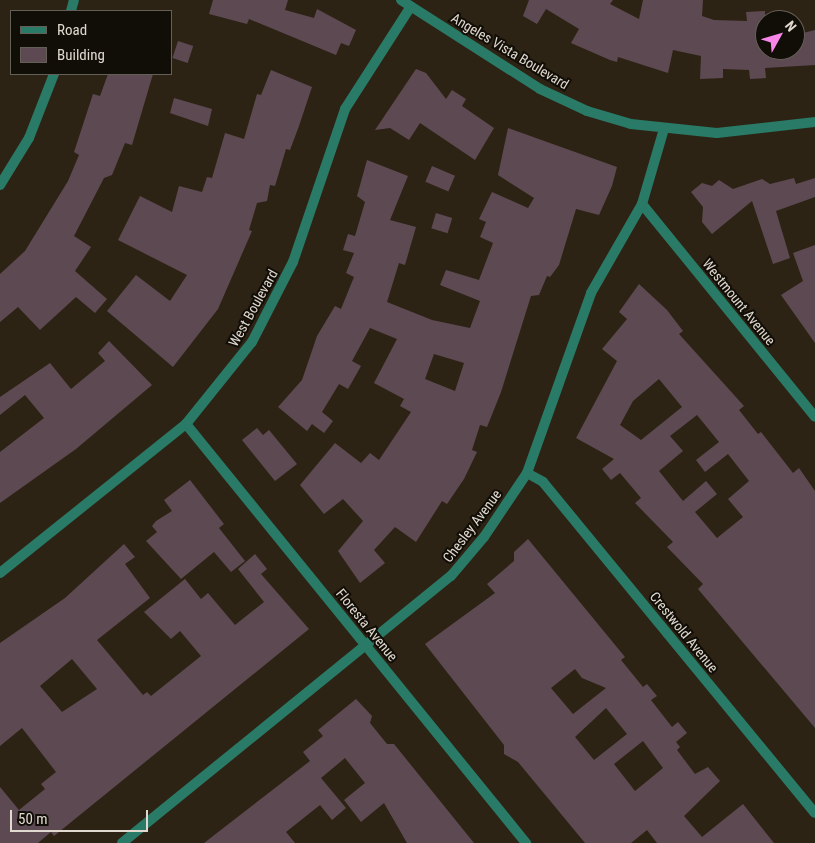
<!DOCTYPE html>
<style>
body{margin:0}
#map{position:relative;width:815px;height:843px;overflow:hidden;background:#2d2314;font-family:"Roboto Condensed",sans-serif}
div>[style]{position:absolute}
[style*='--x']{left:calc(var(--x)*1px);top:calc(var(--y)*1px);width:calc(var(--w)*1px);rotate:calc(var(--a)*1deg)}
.building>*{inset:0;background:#5d4952;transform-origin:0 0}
.minor>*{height:10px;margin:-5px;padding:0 5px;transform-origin:5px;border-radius:5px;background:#297a66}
.tertiary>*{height:10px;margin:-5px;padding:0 5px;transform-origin:5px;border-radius:5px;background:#297a66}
span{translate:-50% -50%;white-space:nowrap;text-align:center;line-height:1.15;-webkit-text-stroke:4px #110d07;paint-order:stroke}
.street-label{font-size:14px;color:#e0d9cf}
.legend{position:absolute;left:10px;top:10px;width:162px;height:65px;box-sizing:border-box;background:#110d07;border:1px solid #645f57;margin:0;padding:6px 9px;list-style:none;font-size:15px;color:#e0d9cf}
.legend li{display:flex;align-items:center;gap:10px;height:25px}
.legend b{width:25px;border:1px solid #645f57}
.north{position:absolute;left:755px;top:10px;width:50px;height:50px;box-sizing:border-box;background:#110d07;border:1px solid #645f57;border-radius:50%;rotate:51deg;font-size:14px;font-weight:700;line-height:20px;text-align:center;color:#e0d9cf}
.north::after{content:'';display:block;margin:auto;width:18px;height:22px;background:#f987e9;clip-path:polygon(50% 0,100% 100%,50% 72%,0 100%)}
.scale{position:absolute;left:10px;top:810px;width:138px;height:22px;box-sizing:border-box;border:2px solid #e0d9cf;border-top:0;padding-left:6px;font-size:15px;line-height:18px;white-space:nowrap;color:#e0d9cf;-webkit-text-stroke:4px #110d07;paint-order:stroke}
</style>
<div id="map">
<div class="building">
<div style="clip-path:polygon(213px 0,288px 0,285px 10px,314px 18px,317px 9px,356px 30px,349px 46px,341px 43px,336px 55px,249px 19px,247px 24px,209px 14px)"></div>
<div style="clip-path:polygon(529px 0,613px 0,610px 4px,639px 19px,643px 0,703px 0,702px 16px,714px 20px,747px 21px,746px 12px,765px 11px,765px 52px,799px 51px,795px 35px,815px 30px,815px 65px,765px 68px,766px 78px,750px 79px,749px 70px,723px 69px,723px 78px,700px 79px,701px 56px,673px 50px,668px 73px,618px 57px,617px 62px,610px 60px,571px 43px,579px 29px,546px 9px,537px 24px,523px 16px)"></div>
<div style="left:178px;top:41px;width:16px;height:18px;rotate:18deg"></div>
<div style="clip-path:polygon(416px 69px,426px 73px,446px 99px,452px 90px,466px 99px,462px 106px,494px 128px,475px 160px,420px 123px,409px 140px,390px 128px,375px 130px)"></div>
<div style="clip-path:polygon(271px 70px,312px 87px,299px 126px,290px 150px,286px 149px,275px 186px,270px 185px,267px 201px,257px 203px,249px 230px,252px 231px,218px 309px,173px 367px,107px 311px,136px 275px,170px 301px,187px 275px,118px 240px,140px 196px,172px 212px,179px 186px,202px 192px,207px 177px,212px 178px,225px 133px,244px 139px,257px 94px,261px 95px)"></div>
<div style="clip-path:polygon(108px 74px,153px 74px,132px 145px,125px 143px,112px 175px,104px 178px,74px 236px,91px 247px,75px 271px,107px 299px,95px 313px,76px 297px,40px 330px,18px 307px,0 322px,0 274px,25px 251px,68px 181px,79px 155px,74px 152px,93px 94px,100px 96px)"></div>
<div style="clip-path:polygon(174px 98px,212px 109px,208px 126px,170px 113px)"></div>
<div style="clip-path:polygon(evenodd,508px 128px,617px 167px,612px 186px,599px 215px,576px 209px,559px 265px,550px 277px,547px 276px,539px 295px,531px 296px,501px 392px,487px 427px,480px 425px,472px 450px,477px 452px,464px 479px,447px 504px,442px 501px,416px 542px,395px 527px,374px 550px,385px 563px,360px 583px,338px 551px,363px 521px,343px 499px,324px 514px,300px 485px,335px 443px,361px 463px,370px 453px,379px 460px,411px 412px,400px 406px,404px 399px,374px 383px,397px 339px,370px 328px,352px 361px,361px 366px,348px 389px,339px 384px,322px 412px,333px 421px,324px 433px,312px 424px,307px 431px,278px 407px,302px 380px,317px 336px,335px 306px,341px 309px,354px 277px,346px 273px,354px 253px,343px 250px,348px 234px,355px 236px,365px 202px,357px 196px,367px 160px,408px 176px,390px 220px,416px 227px,405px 265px,399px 263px,387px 302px,432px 320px,470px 328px,480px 301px,440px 285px,446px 270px,479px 280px,493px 243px,480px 237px,486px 222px,479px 219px,492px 192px,528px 208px,534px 198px,498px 175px,508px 128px,434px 354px,464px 363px,455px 391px,425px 379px,434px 354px)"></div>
<div style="left:432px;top:166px;width:25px;height:17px;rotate:23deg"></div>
<div style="clip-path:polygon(794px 178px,796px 184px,815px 178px,815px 197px,776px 211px,790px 258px,773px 264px,752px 201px,712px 234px,702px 222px,703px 207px,691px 192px,702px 183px,712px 186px,719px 180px,733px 189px,762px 179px,770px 184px)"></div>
<div style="left:436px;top:213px;width:17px;height:16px;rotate:17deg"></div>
<div style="clip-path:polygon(815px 245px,815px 343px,781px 295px,803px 281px,793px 253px)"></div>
<div style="clip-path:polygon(evenodd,639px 284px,667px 310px,683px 331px,679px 334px,744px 406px,739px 410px,758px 434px,761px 432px,793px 473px,799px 468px,815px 491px,815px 728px,698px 589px,703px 584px,667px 547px,673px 542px,635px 503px,641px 498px,620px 473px,611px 480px,602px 469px,614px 459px,576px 438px,617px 361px,602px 349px,627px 319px,619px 312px,639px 284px,659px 379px,682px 407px,641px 440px,620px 425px,633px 401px,659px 379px,639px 284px,697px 415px,719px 442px,696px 460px,705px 472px,728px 454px,749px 481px,728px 499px,743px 517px,717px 538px,695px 512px,717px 494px,706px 481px,683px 501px,659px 471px,683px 451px,670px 436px,697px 415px)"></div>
<div style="clip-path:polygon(109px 341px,152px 385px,76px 449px,0 503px,0 452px,44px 418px,25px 395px,0 415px,0 397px,50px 363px,71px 389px,105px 361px,98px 353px)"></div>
<div style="clip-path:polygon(257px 428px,263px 435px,269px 430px,297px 464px,275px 481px,242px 440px)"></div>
<div style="clip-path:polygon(190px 480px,224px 524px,219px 528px,245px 561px,231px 572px,214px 552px,181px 579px,146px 541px,157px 532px,152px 526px,156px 521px,172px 511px,164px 500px)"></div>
<div style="clip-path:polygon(evenodd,528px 539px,625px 657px,621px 660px,643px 687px,647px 684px,657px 696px,651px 700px,672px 727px,678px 722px,687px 733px,676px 742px,680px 747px,677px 750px,695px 774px,708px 767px,720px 781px,684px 816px,702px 837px,743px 804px,774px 843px,657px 843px,647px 830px,631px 843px,585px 843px,518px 762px,504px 754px,504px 745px,425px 644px,495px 593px,487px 584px,514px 561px,514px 552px,528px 539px,575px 669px,582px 678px,606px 688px,573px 714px,551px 688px,575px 669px,528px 539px,606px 708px,627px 734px,594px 760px,575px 737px,606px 708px,528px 539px,643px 741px,663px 768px,635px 791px,614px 764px,643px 741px)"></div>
<div style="clip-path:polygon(evenodd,124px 544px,135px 557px,125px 564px,150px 598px,97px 640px,143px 695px,147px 692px,151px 696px,201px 656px,180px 631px,171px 639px,144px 612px,185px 579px,201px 599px,208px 593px,235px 625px,264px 602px,238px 569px,255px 554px,267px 569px,261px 574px,309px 629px,54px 836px,51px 832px,38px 843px,0 843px,0 787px,19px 810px,45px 789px,41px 784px,56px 772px,22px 728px,0 746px,0 643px,65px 598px,124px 544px,72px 659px,97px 689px,62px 712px,40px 686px,72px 659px)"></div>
<div style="clip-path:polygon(356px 699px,372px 716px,370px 723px,387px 744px,394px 744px,474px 843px,407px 843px,384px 803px,361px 822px,344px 800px,365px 783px,345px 758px,321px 778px,346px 808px,332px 820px,320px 805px,286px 832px,295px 843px,204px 843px,310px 761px,303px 752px,323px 736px,318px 730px)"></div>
</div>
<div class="minor">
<div style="--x:71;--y:11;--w:11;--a:-75"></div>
<div style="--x:0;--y:185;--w:55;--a:-58.3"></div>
<div style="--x:29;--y:138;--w:69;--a:-68.7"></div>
<div style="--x:642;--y:204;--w:274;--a:50.9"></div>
<div style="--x:186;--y:424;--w:540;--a:50.94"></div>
<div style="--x:527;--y:473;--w:18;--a:29"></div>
<div style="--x:543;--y:482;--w:428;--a:50.6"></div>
<div style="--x:122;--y:843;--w:424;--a:-39.1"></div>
<div style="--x:451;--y:576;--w:51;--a:-49.8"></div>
<div style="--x:484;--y:537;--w:77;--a:-56.1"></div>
<div style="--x:527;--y:473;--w:191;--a:-70.4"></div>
<div style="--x:591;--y:293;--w:103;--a:-60.2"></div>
<div style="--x:642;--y:204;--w:78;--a:-73.7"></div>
</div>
<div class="tertiary">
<div style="--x:401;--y:0;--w:165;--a:32.6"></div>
<div style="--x:540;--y:89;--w:52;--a:25.1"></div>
<div style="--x:587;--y:111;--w:46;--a:16.5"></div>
<div style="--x:631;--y:124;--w:86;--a:6"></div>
<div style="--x:717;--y:133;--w:99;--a:-6.4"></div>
<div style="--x:0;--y:573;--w:238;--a:-38.7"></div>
<div style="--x:186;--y:424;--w:105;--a:-51.2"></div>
<div style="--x:252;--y:342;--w:90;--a:-62.9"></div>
<div style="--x:293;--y:262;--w:162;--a:-71.2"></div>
<div style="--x:345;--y:109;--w:122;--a:-57.3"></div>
</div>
<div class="street-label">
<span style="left:510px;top:51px;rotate:31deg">Angeles Vista Boulevard</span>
<span style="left:739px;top:302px;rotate:51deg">Westmount Avenue</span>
<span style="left:253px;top:308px;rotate:-61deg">West Boulevard</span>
<span style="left:472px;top:526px;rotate:-53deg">Chesley Avenue</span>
<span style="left:367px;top:625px;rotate:51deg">Floresta Avenue</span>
<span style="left:684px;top:632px;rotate:51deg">Crestwold Avenue</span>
</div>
<ul class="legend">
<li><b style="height:6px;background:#297a66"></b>Road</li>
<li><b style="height:14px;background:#5d4952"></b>Building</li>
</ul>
<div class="north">N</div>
<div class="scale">50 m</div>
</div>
